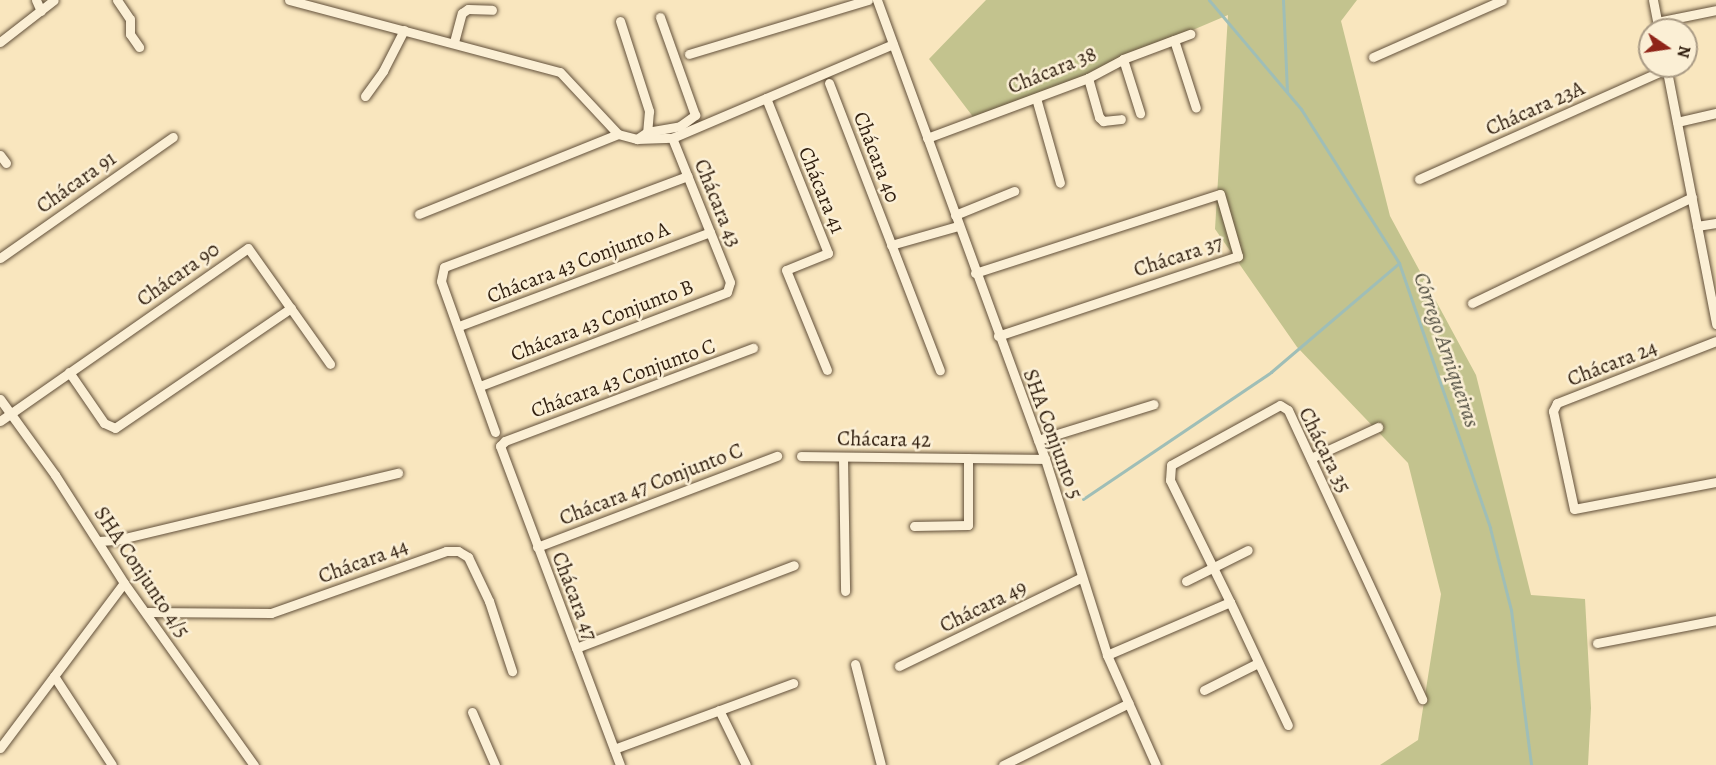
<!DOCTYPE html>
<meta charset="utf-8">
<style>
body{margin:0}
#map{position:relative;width:1716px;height:765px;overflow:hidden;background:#f9e6be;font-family:Alegreya,serif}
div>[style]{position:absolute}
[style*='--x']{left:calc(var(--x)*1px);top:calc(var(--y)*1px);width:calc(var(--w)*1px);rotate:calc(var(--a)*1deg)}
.green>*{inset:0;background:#c3c38e}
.stream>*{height:3px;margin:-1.5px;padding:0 1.5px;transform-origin:1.5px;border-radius:1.5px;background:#9fbeb7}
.roads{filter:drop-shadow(0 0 2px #62503a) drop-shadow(0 0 2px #62503a)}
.minor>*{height:9px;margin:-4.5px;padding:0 4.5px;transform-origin:4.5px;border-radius:4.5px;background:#fbefd5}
span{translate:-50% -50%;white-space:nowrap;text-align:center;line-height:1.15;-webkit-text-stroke:5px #fbefd5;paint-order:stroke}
.street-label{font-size:21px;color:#301e0e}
.water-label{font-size:22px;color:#514e41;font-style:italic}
.north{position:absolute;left:1638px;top:18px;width:60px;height:60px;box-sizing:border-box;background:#fbefd5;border:2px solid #aa9b85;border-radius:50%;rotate:103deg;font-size:16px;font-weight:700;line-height:24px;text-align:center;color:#301e0e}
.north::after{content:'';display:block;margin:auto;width:21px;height:27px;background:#8f2418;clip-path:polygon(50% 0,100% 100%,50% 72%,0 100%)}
</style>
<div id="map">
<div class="green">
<div style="clip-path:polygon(986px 0,1357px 0,1341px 21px,1390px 216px,1476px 375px,1531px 595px,1585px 599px,1591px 708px,1588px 765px,1380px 765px,1418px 740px,1441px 594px,1408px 463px,1297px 347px,1215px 229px,1228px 15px,977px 122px,929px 59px)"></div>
</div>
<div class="stream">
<div style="--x:1209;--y:0;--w:143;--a:49.8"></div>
<div style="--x:1301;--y:109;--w:183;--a:57.5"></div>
<div style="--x:1399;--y:263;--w:280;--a:71"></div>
<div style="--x:1490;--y:528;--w:85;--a:75.6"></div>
<div style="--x:1511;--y:610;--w:156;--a:82.6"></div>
<div style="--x:1283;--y:0;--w:91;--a:87.5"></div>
<div style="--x:1083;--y:499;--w:227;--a:-34"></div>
<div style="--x:1271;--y:372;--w:168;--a:-40.4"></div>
</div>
<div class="roads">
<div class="minor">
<div style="--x:36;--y:0;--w:12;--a:66"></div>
<div style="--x:117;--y:0;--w:23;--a:56"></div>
<div style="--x:130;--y:19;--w:15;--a:90"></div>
<div style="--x:130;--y:34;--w:16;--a:55"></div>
<div style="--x:289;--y:0;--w:280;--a:14.9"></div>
<div style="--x:560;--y:72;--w:85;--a:46.9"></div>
<div style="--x:618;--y:134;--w:20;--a:15"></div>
<div style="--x:637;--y:139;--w:35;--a:-2"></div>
<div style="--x:672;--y:138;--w:240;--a:-23"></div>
<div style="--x:877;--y:0;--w:489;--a:69.9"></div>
<div style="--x:1045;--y:459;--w:206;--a:72.4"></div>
<div style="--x:1107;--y:655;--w:120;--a:66"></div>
<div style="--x:1653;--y:0;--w:31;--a:79"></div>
<div style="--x:620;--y:21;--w:95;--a:72.1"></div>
<div style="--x:649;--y:111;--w:21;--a:95"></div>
<div style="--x:1657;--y:22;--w:60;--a:-11.5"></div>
<div style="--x:1174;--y:40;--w:71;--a:72.1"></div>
<div style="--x:0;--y:42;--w:68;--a:-37.9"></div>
<div style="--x:454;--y:42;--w:30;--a:-75"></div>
<div style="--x:462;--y:13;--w:7;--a:-34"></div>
<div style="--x:468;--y:9;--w:24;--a:2"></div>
<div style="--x:689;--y:54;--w:187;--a:-16.8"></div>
<div style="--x:1373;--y:57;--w:141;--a:-23.8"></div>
<div style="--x:1123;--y:59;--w:57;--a:72.5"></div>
<div style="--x:1666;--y:66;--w:263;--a:79"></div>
<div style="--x:1088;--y:78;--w:41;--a:74.2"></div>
<div style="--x:1099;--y:117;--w:6;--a:45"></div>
<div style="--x:1103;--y:121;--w:18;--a:-6"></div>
<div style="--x:829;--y:83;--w:308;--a:68.9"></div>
<div style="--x:365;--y:96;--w:31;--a:-54"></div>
<div style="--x:383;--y:71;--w:46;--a:-62.9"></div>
<div style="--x:766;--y:98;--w:167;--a:68.2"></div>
<div style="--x:828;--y:253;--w:45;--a:158"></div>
<div style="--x:786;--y:270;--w:108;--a:67.7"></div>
<div style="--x:1036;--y:98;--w:88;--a:74.2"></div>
<div style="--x:1677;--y:122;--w:40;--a:-13"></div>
<div style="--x:927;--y:138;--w:172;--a:-20.4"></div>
<div style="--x:1088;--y:78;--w:40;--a:-28"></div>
<div style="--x:1123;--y:59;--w:72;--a:-20.5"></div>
<div style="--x:637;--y:139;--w:12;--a:-35"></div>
<div style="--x:647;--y:132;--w:34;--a:-10"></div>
<div style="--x:680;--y:126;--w:19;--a:-36"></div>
<div style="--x:695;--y:115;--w:104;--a:-109.7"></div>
<div style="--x:0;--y:155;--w:10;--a:53"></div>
<div style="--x:1419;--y:179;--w:270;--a:-24"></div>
<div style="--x:419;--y:214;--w:214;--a:-21.9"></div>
<div style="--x:955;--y:215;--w:64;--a:-22.1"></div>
<div style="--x:1697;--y:226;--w:19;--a:-9"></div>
<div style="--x:891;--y:245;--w:70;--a:-15.8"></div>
<div style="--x:0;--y:258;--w:211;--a:-35"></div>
<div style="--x:975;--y:273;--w:257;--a:-17.9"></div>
<div style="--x:1220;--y:194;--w:65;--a:73.8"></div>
<div style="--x:1238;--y:256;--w:253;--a:161.6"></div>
<div style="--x:1472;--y:303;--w:244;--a:-25.7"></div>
<div style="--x:459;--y:326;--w:268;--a:-20.5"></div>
<div style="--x:1716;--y:341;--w:171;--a:158.7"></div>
<div style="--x:1557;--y:403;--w:9;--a:117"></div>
<div style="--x:1553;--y:411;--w:100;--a:77.9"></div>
<div style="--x:1574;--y:509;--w:145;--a:-10.8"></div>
<div style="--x:69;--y:372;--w:62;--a:55.5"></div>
<div style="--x:104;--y:423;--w:12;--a:24"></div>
<div style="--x:115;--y:428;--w:213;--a:-34.3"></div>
<div style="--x:480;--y:386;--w:264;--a:-20.8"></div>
<div style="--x:727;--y:292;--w:10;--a:-73"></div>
<div style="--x:730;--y:282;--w:155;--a:-111.9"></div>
<div style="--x:0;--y:399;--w:94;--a:54.1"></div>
<div style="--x:55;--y:475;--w:128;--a:57.4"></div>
<div style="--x:124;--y:583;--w:224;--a:54.5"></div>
<div style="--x:0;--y:421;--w:302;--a:-34.9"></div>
<div style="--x:248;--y:248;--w:142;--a:54.7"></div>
<div style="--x:495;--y:432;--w:160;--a:-109.7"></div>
<div style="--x:441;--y:281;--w:14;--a:-78"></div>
<div style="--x:444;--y:267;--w:260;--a:-20.5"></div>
<div style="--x:1038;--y:440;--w:121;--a:-17.2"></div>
<div style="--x:801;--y:456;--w:244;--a:0.7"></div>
<div style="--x:843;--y:457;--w:134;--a:89.1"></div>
<div style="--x:1311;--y:458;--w:74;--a:-24.8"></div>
<div style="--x:914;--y:526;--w:54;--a:-1.1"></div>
<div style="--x:968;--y:525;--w:67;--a:-90"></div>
<div style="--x:98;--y:541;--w:18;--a:-3"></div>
<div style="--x:116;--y:540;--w:290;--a:-13.4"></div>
<div style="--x:537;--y:547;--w:257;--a:-20.8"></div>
<div style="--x:1186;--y:581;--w:69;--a:-26.6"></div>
<div style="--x:1230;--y:602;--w:136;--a:64.8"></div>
<div style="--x:147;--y:612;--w:124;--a:0.5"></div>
<div style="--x:271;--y:613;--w:186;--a:-19.5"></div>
<div style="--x:446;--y:551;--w:12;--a:0"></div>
<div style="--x:458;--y:551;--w:12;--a:31"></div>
<div style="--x:468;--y:557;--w:49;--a:64.5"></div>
<div style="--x:489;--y:601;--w:74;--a:71.8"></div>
<div style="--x:1597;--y:643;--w:121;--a:-10.9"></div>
<div style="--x:576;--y:648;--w:233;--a:-20.8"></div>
<div style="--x:1107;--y:655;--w:134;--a:-23.3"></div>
<div style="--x:1230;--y:602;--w:136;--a:-116.2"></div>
<div style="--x:1170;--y:480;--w:15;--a:-86"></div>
<div style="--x:1171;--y:465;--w:124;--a:-28.8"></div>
<div style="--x:1280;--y:405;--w:9;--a:32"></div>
<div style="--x:1288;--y:410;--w:319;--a:65.1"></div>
<div style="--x:855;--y:664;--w:104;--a:75.6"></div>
<div style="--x:899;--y:666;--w:203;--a:-25.9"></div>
<div style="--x:54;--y:676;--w:106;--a:56.9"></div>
<div style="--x:1204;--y:690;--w:60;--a:-26.6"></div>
<div style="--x:719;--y:710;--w:61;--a:63.9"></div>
<div style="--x:472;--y:712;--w:58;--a:66.5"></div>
<div style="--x:0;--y:748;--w:206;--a:-53.1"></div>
<div style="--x:614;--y:749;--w:191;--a:-20.2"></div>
<div style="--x:620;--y:765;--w:341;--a:-110.6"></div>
<div style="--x:500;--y:446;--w:7;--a:-45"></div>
<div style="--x:505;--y:441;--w:265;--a:-20.6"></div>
<div style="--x:1003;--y:765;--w:140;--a:-26.2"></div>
</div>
</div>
<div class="street-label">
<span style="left:1052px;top:70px;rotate:-22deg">Chácara 38</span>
<span style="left:1535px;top:108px;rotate:-24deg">Chácara 23A</span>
<span style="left:877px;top:157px;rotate:69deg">Chácara 40</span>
<span style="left:76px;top:182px;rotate:-35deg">Chácara 91</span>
<span style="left:822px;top:190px;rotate:68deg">Chácara 41</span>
<span style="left:718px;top:203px;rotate:68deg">Chácara 43</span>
<span style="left:1178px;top:256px;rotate:-18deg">Chácara 37</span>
<span style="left:578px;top:262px;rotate:-21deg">Chácara 43 Conjunto A</span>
<span style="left:178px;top:274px;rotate:-35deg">Chácara 90</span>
<span style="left:602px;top:320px;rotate:-21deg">Chácara 43 Conjunto B</span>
<span style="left:1612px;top:363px;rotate:-21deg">Chácara 24</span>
<span style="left:623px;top:378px;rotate:-20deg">Chácara 43 Conjunto C</span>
<span style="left:1053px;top:434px;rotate:70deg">SHA Conjunto 5</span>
<span style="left:884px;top:439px;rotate:1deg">Chácara 42</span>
<span style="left:1325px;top:450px;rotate:64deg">Chácara 35</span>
<span style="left:651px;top:484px;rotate:-21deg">Chácara 47 Conjunto C</span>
<span style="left:363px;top:561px;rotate:-20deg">Chácara 44</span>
<span style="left:142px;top:572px;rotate:56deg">SHA Conjunto 4/5</span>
<span style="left:575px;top:596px;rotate:69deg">Chácara 47</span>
<span style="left:983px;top:606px;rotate:-26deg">Chácara 49</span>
</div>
<div class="water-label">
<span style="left:1446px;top:350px;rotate:71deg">Córrego Arniqueiras</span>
</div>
<div class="north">N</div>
</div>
